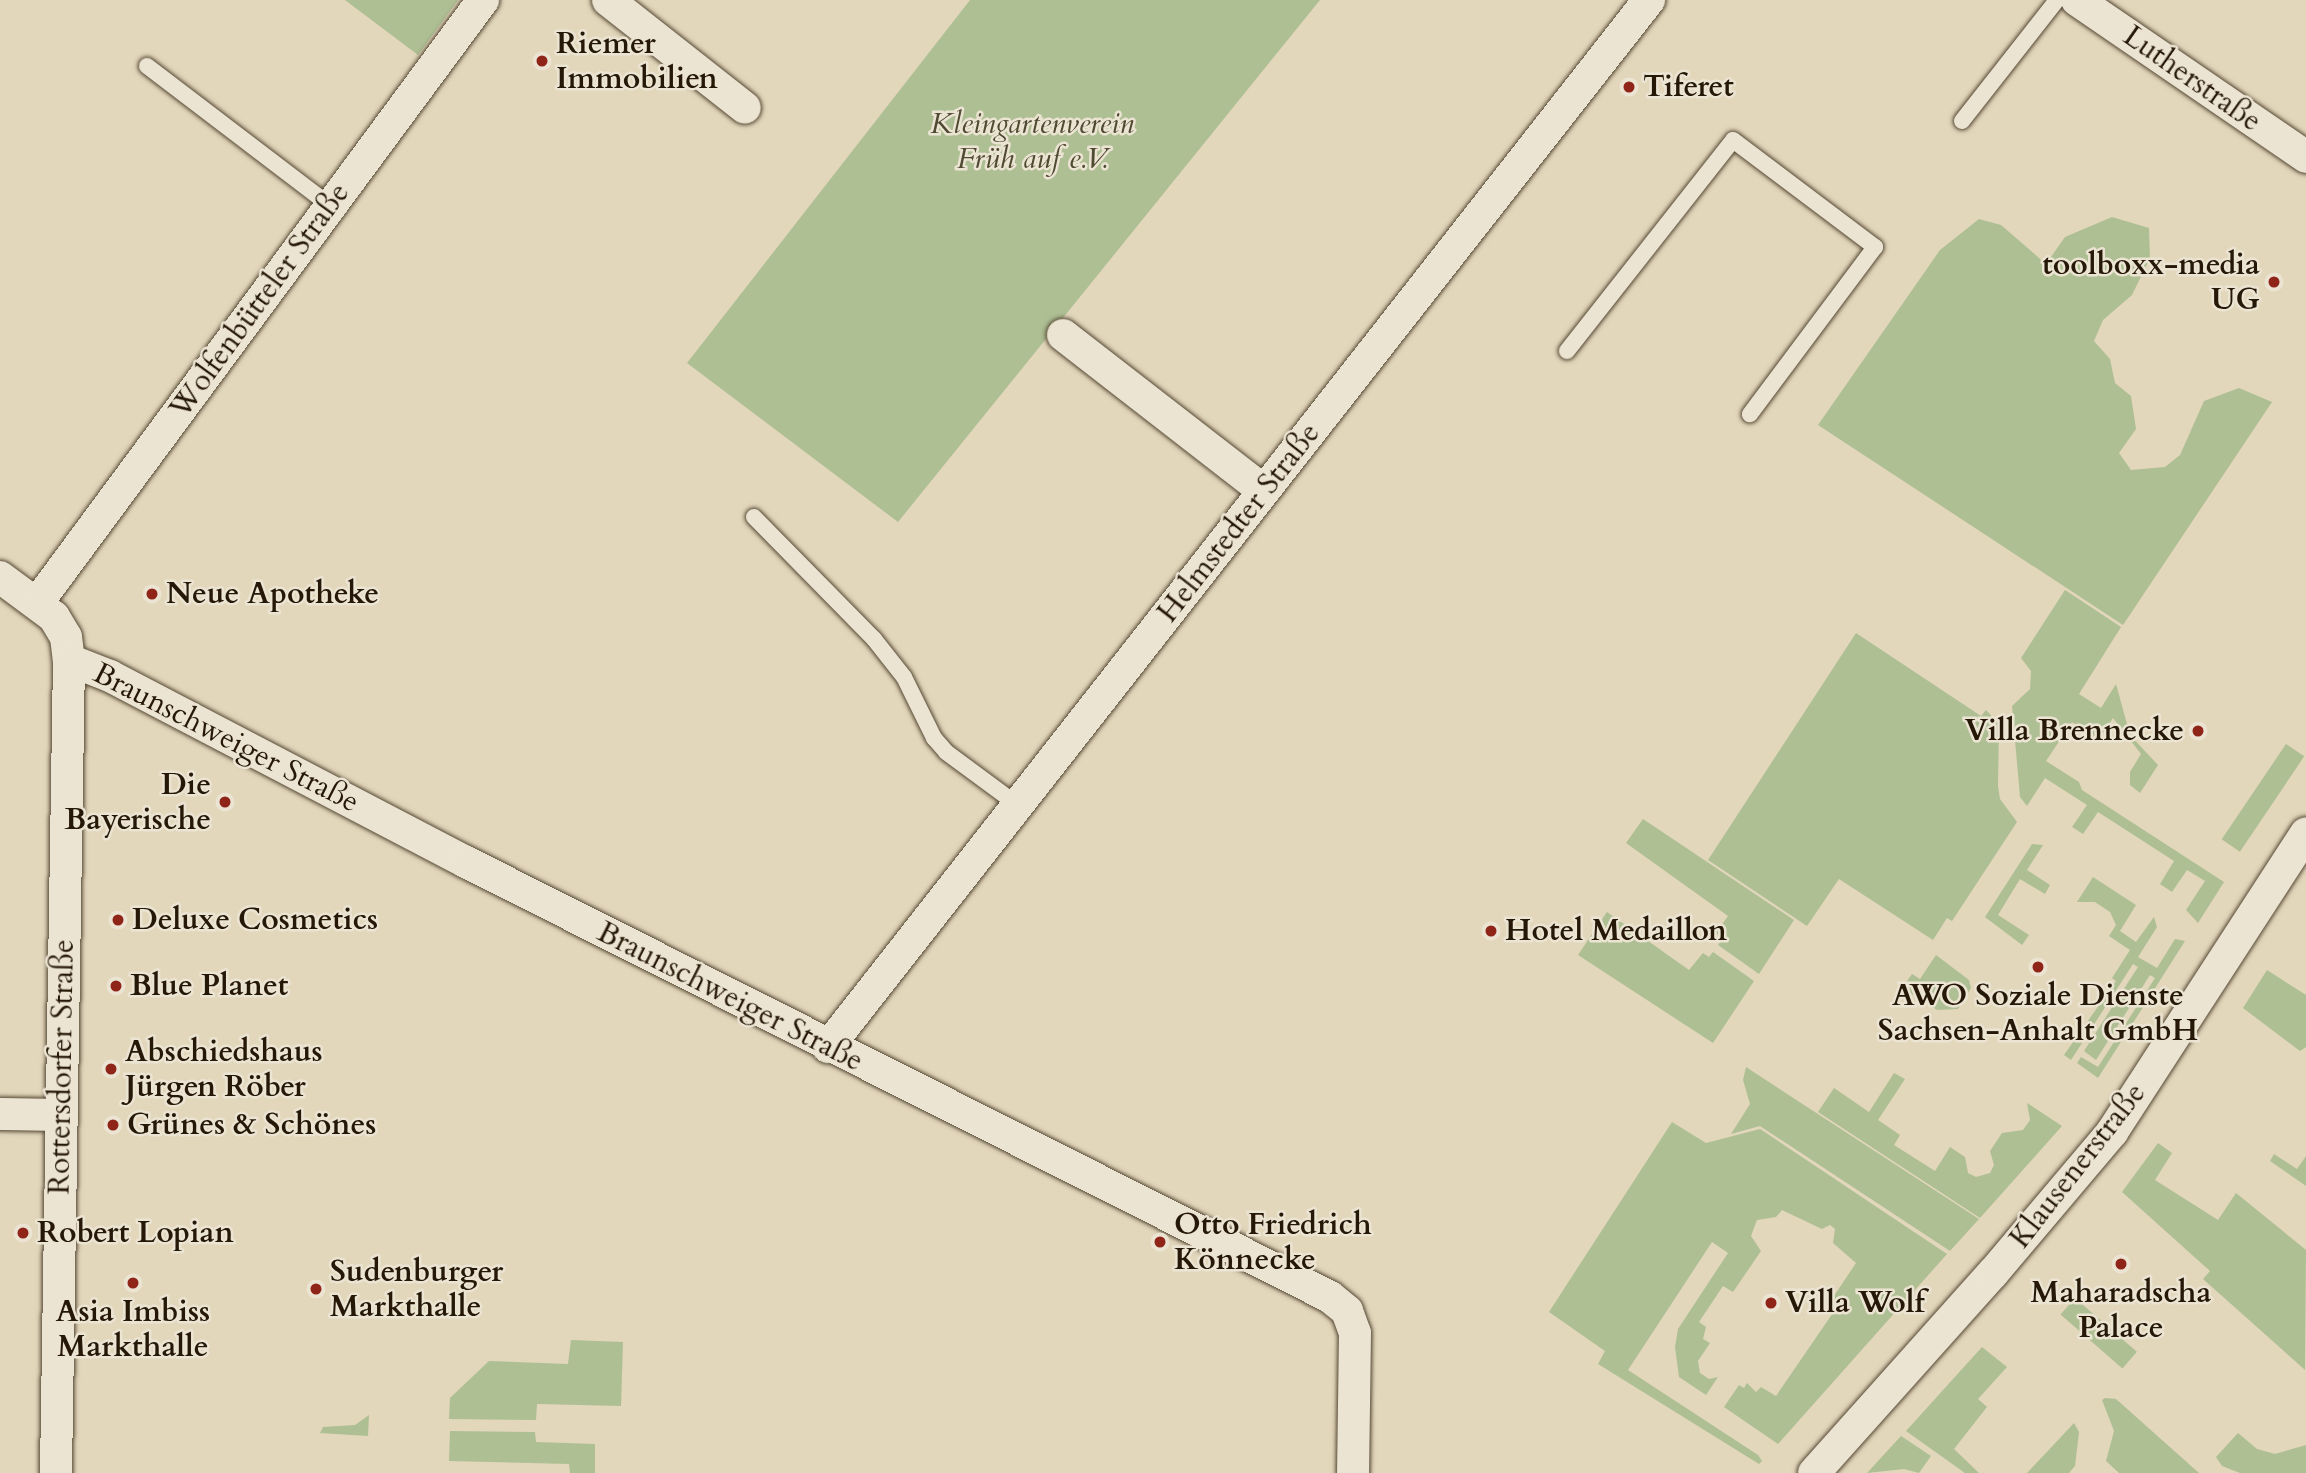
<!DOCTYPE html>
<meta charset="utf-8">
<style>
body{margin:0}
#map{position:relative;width:2306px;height:1473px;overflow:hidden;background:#e2d6bb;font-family:Cardo,serif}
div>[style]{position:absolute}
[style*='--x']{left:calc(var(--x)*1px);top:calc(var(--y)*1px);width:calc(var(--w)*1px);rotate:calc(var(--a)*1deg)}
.green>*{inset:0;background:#aebf94;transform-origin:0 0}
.roads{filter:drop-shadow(0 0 2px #554833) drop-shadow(0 0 2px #554833)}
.service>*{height:16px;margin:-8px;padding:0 8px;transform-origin:8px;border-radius:8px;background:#ece4d3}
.minor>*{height:32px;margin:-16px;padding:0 16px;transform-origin:16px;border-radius:16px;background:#ece4d3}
.dots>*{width:19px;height:19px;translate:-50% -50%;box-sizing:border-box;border:4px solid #ece4d3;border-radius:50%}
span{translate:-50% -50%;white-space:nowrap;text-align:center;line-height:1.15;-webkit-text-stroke:5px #ece4d3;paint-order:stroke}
.poi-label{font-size:30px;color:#261806;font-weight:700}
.left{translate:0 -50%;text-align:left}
.right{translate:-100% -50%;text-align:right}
.street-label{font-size:30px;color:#261806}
.park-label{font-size:30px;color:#4f4a31;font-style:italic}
</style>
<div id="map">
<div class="green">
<div style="clip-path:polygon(345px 0,458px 0,418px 55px)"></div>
<div style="clip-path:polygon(970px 0,1320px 0,898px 522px,687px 363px)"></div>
<div style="clip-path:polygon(2112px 217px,2149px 228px,2150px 258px,2132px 295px,2103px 320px,2094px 341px,2110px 359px,2115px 383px,2131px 396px,2136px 429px,2119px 453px,2131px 470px,2165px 467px,2180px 455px,2204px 401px,2239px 388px,2272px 402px,2123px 625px,1818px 425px,1940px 250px,1979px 219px,2001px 225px,2046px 264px,2065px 237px)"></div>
<div style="clip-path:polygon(2065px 590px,2121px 627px,2079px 694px,2101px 708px,2116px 684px,2130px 735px,2158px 765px,2140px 793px,2130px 785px,2130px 772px,2141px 754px,2113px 718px,2099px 739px,2072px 722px,2046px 761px,2079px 782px,2082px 790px,2224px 882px,2198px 923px,2186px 910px,2205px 881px,2187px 870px,2172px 892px,2160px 884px,2174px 861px,2098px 812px,2083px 834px,2072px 827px,2087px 805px,2045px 778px,2027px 806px,2020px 797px,2012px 706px,2030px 689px,2031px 671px,2021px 658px)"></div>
<div style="clip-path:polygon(1856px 633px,1981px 716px,1986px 710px,1999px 724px,1998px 786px,2000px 799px,2017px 822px,1952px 921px,1947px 918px,1933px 940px,1839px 879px,1807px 926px,1708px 860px)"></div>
<div style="left:2286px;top:744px;width:22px;height:115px;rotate:34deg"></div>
<div style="clip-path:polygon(1643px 819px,1794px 920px,1759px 974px,1718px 945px,1722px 939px,1716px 933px,1728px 916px,1626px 843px)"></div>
<div style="clip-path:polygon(2032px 844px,2043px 845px,2027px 870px,2050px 885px,2045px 894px,2020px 879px,1998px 915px,2029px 935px,2022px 945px,1985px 917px)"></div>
<div style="clip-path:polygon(2093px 877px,2136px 905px,2120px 931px,2136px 942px,2154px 917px,2157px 927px,2138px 957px,2157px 968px,2175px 939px,2185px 941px,2098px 1078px,2077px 1063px,2081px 1057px,2098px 1067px,2155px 978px,2150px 975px,2096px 1060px,2084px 1051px,2138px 967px,2133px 964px,2071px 1060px,2064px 1055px,2116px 981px,2112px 978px,2130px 950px,2109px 936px,2116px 925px,2110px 912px,2095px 902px,2077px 902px)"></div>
<div style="clip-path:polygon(1607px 912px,1689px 970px,1703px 953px,1709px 957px,1713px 952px,1754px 981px,1713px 1043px,1578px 955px)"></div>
<div style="clip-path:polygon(1936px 955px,1969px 980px,1971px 988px,1958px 1009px,1937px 1010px,1902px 988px,1912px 974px,1920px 979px)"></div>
<div style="clip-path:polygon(2267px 970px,2306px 995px,2306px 1047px,2300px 1051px,2243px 1008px)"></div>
<div style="clip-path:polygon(1746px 1067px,1979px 1219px,1950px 1251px,1760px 1126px,1731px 1134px,1750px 1104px,1743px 1080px)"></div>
<div style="clip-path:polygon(1894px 1073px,1905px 1079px,1878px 1120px,1900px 1135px,1894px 1145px,1935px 1171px,1950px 1147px,1965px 1157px,1968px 1173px,1976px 1177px,1990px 1173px,1994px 1165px,1990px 1151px,2002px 1133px,2023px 1130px,2030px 1120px,2027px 1103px,2062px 1126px,1980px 1218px,1818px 1112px,1834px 1088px,1869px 1112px)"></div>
<div style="clip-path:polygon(1672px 1122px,1706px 1143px,1760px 1129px,1947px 1254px,1778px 1444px,1724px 1407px,1739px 1385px,1744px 1388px,1747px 1383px,1756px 1392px,1761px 1387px,1776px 1396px,1837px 1307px,1830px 1302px,1856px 1263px,1833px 1243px,1835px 1229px,1830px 1225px,1822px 1229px,1782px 1210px,1776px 1217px,1757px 1220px,1751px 1236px,1761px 1251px,1733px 1292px,1723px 1286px,1699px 1322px,1706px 1327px,1703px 1339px,1710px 1343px,1698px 1361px,1700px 1373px,1709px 1379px,1718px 1377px,1706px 1395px,1679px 1377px,1675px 1347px,1678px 1329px,1728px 1253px,1712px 1242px,1628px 1370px,1758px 1455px,1762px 1461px,1759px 1464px,1598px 1364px,1605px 1351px,1549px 1312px)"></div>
<div style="clip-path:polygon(2158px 1143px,2172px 1153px,2155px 1180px,2218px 1220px,2236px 1193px,2306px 1250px,2305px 1370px,2203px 1279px,2210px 1271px,2122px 1192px)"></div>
<div style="clip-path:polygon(2274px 1154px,2297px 1169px,2306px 1156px,2306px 1186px,2270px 1161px)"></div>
<div style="left:2075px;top:1298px;width:82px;height:22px;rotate:41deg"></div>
<div style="clip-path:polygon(571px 1340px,623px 1342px,621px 1406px,537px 1404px,536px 1420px,449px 1419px,450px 1398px,489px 1361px,568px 1364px)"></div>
<div style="clip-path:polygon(1982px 1347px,2007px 1367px,1978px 1399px,1987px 1407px,1954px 1449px,1979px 1473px,1965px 1473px,1906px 1431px)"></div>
<div style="clip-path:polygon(2105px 1398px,2116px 1399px,2199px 1473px,2119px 1473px,2106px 1461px,2114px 1431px,2102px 1400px)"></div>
<div style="clip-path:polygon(369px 1415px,368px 1436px,320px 1433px,323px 1427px,355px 1425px)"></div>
<div style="clip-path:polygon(2074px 1423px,2079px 1432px,2075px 1466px,2069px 1473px,2027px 1473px)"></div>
<div style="clip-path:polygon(450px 1431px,535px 1432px,536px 1442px,595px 1444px,595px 1473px,570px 1473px,569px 1464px,449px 1461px)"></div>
<div style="clip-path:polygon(2238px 1433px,2257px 1449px,2275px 1454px,2306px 1445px,2306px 1473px,2240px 1473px,2222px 1466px,2216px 1457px)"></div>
<div style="clip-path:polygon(1901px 1436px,1931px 1456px,1919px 1473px,1904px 1469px,1867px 1473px)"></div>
</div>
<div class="roads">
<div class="service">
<div style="--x:147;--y:66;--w:231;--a:37.3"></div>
<div style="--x:1962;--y:121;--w:154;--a:-51.9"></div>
<div style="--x:1567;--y:351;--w:268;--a:-51.8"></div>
<div style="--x:1733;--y:140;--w:178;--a:37"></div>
<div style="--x:1875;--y:247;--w:209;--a:126.8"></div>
<div style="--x:754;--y:517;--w:171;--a:45.5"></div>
<div style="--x:874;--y:639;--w:48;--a:51.7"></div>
<div style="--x:904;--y:677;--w:68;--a:63.8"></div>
<div style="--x:934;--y:738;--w:18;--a:49"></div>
<div style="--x:946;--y:752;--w:89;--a:36.4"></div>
</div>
<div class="minor">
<div style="--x:608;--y:0;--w:174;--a:38.2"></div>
<div style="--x:2077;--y:0;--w:278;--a:34.4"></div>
<div style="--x:1063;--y:335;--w:254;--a:37.8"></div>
<div style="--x:0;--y:577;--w:67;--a:36.5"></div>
<div style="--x:54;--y:617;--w:23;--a:59"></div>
<div style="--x:66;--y:637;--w:23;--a:83"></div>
<div style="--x:69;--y:660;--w:813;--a:90.92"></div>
<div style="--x:38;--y:602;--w:749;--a:-53.53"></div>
<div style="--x:69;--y:660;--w:44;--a:21.3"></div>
<div style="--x:110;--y:676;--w:402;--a:27.6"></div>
<div style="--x:466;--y:862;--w:967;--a:26.72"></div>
<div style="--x:1330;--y:1297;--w:22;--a:39"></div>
<div style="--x:1347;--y:1311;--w:23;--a:70"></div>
<div style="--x:1355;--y:1333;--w:140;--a:90.8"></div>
<div style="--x:828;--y:1047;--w:1331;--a:-51.9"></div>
<div style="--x:0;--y:1114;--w:59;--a:1"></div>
<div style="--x:1814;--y:1473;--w:268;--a:-48.2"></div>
<div style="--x:1993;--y:1273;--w:185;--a:-49.8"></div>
<div style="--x:2112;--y:1132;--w:356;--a:-57"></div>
</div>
</div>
<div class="dots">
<div style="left:542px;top:61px;background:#8f2418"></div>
<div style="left:1629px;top:87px;background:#8f2418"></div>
<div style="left:2274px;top:282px;background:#8f2418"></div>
<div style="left:152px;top:594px;background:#8f2418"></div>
<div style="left:2198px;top:731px;background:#8f2418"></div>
<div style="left:225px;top:802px;background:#8f2418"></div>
<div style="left:118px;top:920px;background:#8f2418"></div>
<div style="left:1491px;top:931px;background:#8f2418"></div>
<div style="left:2038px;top:967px;background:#8f2418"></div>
<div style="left:116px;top:986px;background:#8f2418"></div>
<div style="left:111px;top:1069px;background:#8f2418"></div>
<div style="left:113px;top:1125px;background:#8f2418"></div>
<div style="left:23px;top:1233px;background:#8f2418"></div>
<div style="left:1160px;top:1242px;background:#8f2418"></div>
<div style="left:2121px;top:1264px;background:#8f2418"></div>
<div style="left:133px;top:1283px;background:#8f2418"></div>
<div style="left:316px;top:1289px;background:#8f2418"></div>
<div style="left:1771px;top:1303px;background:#8f2418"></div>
</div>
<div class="poi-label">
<span class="left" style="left:556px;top:61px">Riemer<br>Immobilien</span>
<span class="left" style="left:1643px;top:87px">Tiferet</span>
<span class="right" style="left:2260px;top:282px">toolboxx-media<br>UG</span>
<span class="left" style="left:166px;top:594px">Neue Apotheke</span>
<span class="right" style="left:2184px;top:731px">Villa Brennecke</span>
<span class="right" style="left:211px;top:802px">Die<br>Bayerische</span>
<span class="left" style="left:132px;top:920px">Deluxe Cosmetics</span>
<span class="left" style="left:1505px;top:931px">Hotel Medaillon</span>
<span class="left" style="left:130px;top:986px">Blue Planet</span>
<span style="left:2038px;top:1013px">AWO Soziale Dienste<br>Sachsen-Anhalt GmbH</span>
<span class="left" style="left:125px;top:1069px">Abschiedshaus<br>Jürgen Röber</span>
<span class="left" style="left:127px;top:1125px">Grünes &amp; Schönes</span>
<span class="left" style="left:1174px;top:1242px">Otto Friedrich<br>Könnecke</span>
<span class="left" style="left:37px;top:1233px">Robert Lopian</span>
<span class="left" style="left:330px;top:1289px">Sudenburger<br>Markthalle</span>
<span style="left:2121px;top:1310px">Maharadscha<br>Palace</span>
<span class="left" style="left:1785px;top:1303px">Villa Wolf</span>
<span style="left:133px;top:1329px">Asia Imbiss<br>Markthalle</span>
</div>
<div class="street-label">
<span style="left:2192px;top:79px;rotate:35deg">Lutherstraße</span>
<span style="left:260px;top:301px;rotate:-54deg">Wolfenbütteler Straße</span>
<span style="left:1239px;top:523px;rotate:-52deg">Helmstedter Straße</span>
<span style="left:226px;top:738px;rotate:27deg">Braunschweiger Straße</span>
<span style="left:730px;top:997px;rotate:27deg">Braunschweiger Straße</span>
<span style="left:62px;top:1067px;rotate:-89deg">Rottersdorfer Straße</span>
<span style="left:2078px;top:1166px;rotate:-52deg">Klausenerstraße</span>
</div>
<div class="park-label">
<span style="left:1032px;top:141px">Kleingartenverein<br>Früh auf e.V.</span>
</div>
</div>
